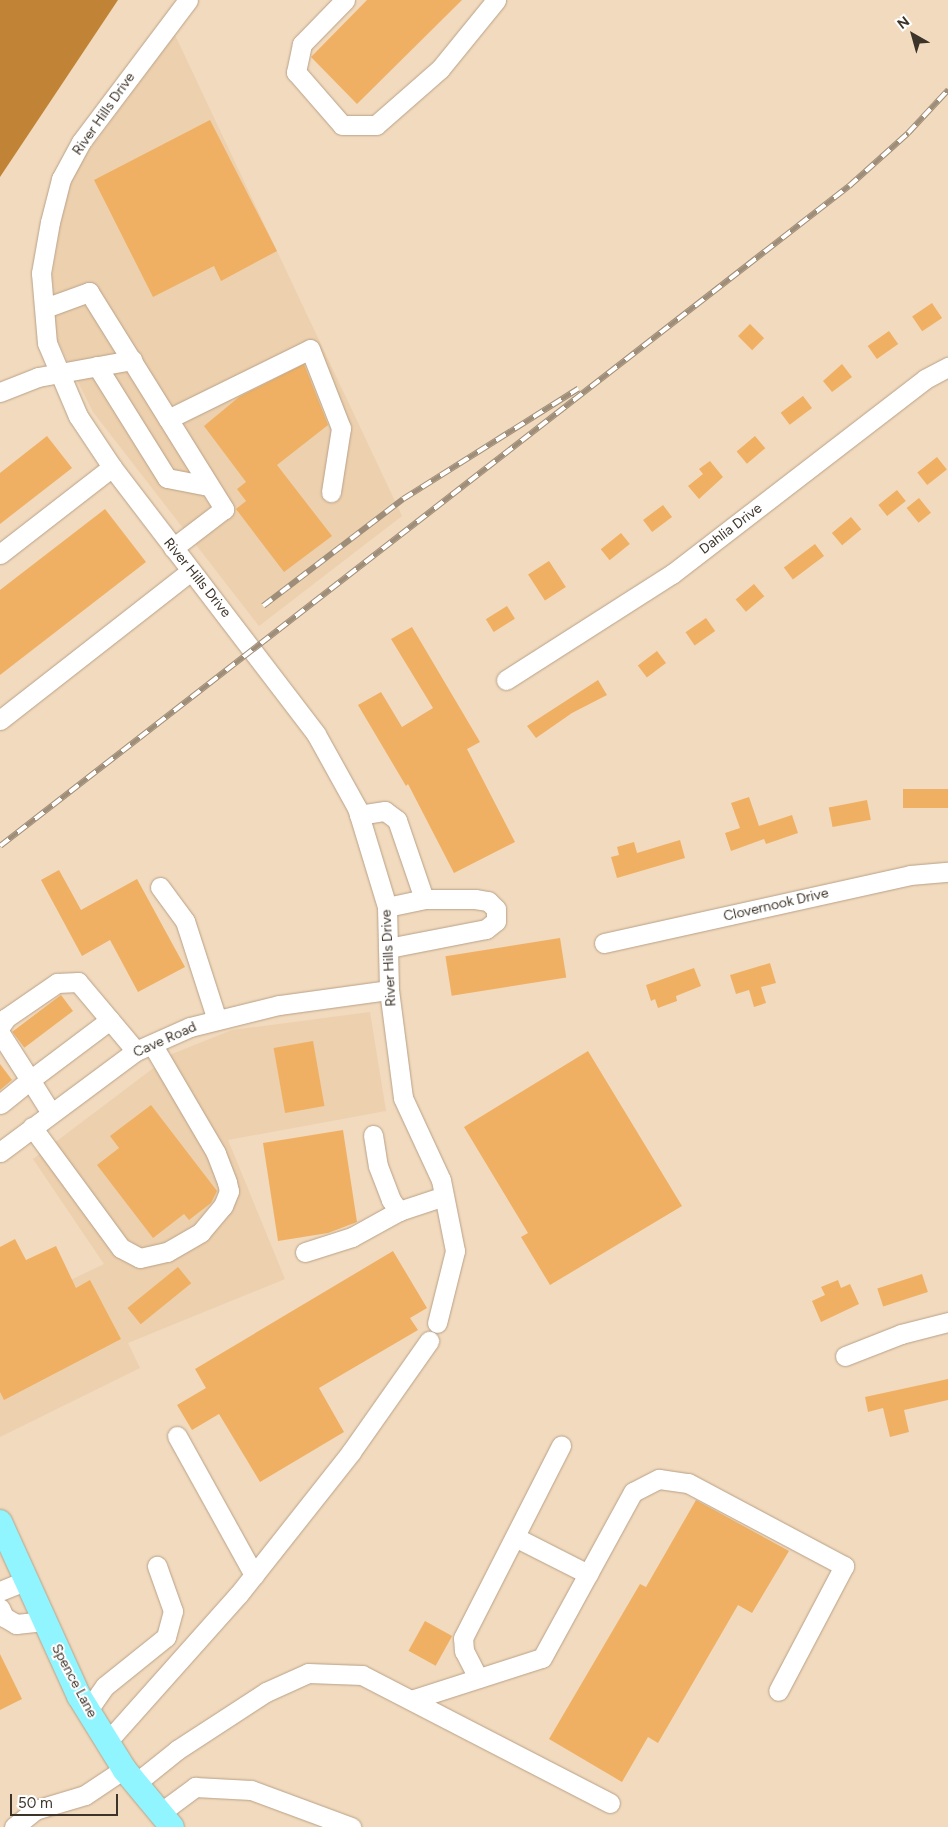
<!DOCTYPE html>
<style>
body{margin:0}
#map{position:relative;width:948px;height:1827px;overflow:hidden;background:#f2dabe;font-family:Figtree,sans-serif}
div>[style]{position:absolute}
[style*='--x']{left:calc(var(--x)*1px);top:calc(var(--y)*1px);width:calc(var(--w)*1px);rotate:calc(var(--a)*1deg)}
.built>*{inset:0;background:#edd0ae}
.water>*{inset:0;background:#c18436}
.building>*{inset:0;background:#efb063;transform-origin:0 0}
.roads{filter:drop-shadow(0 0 1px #b8a187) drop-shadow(0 0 1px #b8a187)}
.minor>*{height:19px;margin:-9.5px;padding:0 9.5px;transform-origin:9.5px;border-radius:9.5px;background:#fff}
.major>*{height:24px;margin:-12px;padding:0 12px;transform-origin:12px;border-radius:12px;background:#90f5ff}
.rail>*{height:5.5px;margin-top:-2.75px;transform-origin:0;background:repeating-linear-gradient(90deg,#fff 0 11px,#9e8d79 0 22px);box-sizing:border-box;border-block:1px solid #9e8d79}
span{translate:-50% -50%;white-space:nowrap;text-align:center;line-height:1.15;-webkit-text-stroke:4px #fff;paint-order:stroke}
.street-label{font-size:14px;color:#3d3429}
.north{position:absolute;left:888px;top:10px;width:50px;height:50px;-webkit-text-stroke:4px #fff;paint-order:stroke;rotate:322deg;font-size:14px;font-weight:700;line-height:20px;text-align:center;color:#3d3429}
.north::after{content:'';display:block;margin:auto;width:18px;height:22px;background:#3d3429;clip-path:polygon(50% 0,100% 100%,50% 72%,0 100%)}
.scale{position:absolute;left:10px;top:1794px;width:108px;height:22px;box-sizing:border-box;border:2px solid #3d3429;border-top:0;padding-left:6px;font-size:15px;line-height:18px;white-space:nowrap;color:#3d3429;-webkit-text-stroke:4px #fff;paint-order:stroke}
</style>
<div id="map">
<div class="built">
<div style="clip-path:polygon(175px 35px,402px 516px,259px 626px,93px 412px,57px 340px,52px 276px,68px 179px)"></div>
<div style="clip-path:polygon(370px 1012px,386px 1111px,228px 1140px,285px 1279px,128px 1343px,140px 1368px,0 1437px,0 1314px,104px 1264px,33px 1159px,172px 1054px,232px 1030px)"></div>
</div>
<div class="water">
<div style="clip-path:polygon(0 0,118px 0,0 177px)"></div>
</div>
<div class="building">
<div style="clip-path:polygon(367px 0,462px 0,357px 104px,311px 57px)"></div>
<div style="clip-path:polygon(210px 120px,277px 251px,221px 281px,214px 266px,153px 297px,94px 180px)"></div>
<div style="left:932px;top:303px;width:18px;height:24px;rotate:56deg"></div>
<div style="left:750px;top:324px;width:20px;height:17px;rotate:45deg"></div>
<div style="left:889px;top:331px;width:16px;height:26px;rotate:55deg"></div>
<div style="clip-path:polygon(304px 364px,328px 425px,277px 465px,332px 536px,284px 572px,236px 509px,246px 501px,237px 489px,246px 482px,204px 426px,239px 397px)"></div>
<div style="clip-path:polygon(842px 364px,852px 377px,832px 392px,823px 381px)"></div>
<div style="left:803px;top:396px;width:15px;height:28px;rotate:53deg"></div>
<div style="clip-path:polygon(47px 436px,72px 468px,0 524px,0 473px)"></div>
<div style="left:755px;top:436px;width:16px;height:24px;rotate:50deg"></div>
<div style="left:937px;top:457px;width:16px;height:25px;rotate:52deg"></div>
<div style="clip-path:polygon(710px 461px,723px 477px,699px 499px,688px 486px,703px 474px,699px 469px)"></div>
<div style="left:897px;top:490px;width:14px;height:24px;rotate:51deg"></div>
<div style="left:919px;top:498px;width:19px;height:16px;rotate:51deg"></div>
<div style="left:663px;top:505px;width:15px;height:25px;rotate:53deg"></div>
<div style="clip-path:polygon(105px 509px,146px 562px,0 675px,0 590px)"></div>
<div style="left:851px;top:517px;width:16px;height:25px;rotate:50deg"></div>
<div style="left:621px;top:533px;width:14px;height:26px;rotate:51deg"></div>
<div style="left:815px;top:544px;width:15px;height:39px;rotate:53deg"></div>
<div style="left:549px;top:561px;width:31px;height:25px;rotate:57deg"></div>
<div style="left:754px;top:584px;width:16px;height:24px;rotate:50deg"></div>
<div style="left:507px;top:606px;width:15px;height:25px;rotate:58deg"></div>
<div style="left:706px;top:618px;width:16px;height:25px;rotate:55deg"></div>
<div style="clip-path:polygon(412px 627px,480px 742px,467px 749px,515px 842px,454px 873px,408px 784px,406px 786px,358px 705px,381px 692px,402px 727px,433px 708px,391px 639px)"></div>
<div style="left:657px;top:651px;width:15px;height:24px;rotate:53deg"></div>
<div style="clip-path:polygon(598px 680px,607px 695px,572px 713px,536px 738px,527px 726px)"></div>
<div style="left:948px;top:789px;width:19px;height:45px;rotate:90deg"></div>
<div style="clip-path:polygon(749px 797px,759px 826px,792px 815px,798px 833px,766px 844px,764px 839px,731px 851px,725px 833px,740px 828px,731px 803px)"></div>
<div style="left:867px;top:800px;width:20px;height:39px;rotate:79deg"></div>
<div style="clip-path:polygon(680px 840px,685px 858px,617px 878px,611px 857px,619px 855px,617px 847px,634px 842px,637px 853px)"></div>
<div style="clip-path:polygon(59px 870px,81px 910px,137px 879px,185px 967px,138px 992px,110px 940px,82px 956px,41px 880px)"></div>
<div style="left:560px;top:938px;width:40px;height:116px;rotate:81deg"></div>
<div style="clip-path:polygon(770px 963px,776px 983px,761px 987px,766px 1003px,754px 1007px,749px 990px,736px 994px,730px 975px)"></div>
<div style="clip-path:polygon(694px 968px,701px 986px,676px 996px,677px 1001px,658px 1008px,655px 999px,651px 1001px,646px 985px)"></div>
<div style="left:61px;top:995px;width:20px;height:61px;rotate:53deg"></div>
<div style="left:313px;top:1041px;width:66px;height:40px;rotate:80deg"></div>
<div style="clip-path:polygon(588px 1051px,682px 1206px,550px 1285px,521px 1237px,528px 1233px,464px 1127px)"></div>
<div style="clip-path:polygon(0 1064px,12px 1080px,0 1090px)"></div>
<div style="clip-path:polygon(151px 1105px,217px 1191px,211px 1203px,189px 1220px,184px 1214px,153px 1238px,97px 1165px,119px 1148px,110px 1136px)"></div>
<div style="clip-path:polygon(343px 1130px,357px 1222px,328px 1233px,278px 1241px,263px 1143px)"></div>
<div style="clip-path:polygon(15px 1239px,26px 1260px,56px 1246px,76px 1288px,90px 1280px,121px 1339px,4px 1400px,0 1392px,0 1247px)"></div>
<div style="clip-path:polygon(393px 1251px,427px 1308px,410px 1318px,418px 1330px,319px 1388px,344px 1432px,260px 1482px,219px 1414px,192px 1430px,177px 1405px,206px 1388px,195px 1369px)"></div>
<div style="left:178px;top:1267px;width:21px;height:65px;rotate:51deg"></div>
<div style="left:922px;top:1274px;width:19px;height:47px;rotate:72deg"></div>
<div style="clip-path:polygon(838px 1280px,841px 1288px,850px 1284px,859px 1304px,821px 1322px,812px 1301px,825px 1295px,821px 1287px)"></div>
<div style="clip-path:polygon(948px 1379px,948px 1400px,904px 1410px,909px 1432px,890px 1437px,883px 1408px,868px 1412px,865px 1397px)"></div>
<div style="clip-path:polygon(696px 1500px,789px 1551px,752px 1613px,738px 1605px,658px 1743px,648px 1737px,622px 1782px,549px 1739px,640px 1584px,646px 1587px)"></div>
<div style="left:425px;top:1621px;width:31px;height:34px;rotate:29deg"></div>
<div style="clip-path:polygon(0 1654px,22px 1699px,0 1710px)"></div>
</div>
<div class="roads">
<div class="minor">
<div style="--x:188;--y:0;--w:178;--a:127"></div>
<div style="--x:81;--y:142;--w:42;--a:118.4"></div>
<div style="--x:61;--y:179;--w:44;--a:104.3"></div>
<div style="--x:50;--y:222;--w:52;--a:100"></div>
<div style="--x:41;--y:273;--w:70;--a:85.1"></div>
<div style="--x:47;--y:343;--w:79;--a:67"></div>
<div style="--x:78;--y:416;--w:61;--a:56.3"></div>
<div style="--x:112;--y:467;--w:336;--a:52.6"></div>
<div style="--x:316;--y:734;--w:85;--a:61"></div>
<div style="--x:357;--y:808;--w:103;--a:73.1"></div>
<div style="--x:387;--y:907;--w:83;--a:88.6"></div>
<div style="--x:389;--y:990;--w:109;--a:82.6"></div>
<div style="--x:403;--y:1098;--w:90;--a:65.1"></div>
<div style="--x:441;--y:1180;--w:72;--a:78.8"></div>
<div style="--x:455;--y:1251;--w:74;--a:104"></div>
<div style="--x:345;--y:0;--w:62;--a:134.3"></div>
<div style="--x:302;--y:44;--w:29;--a:102"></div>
<div style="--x:296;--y:72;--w:70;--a:49"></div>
<div style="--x:342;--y:125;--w:34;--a:0"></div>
<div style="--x:376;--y:125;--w:85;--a:-41.2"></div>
<div style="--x:440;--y:69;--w:89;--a:-50.9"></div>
<div style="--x:45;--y:308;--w:47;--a:-20"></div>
<div style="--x:89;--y:292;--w:256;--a:58.1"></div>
<div style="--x:224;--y:509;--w:64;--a:142.6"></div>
<div style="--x:97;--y:366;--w:132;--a:58"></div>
<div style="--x:167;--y:478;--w:43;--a:10.8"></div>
<div style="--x:0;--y:392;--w:41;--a:-21.5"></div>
<div style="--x:38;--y:377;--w:96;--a:-10.3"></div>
<div style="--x:168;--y:419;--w:158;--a:-26.2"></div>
<div style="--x:310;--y:349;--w:85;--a:68.6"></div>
<div style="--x:341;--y:428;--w:65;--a:98.9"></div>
<div style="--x:0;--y:554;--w:142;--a:-37.8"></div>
<div style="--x:506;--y:680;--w:197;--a:-32.6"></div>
<div style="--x:672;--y:574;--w:319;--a:-37.6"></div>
<div style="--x:925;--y:379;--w:26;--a:-28"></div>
<div style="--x:0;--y:720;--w:242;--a:-38"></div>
<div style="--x:359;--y:815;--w:26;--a:-9"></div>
<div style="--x:385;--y:811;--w:15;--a:37"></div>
<div style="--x:397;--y:820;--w:83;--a:71.1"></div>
<div style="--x:160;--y:887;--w:42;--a:53.7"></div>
<div style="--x:185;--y:921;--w:104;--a:72.1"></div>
<div style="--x:387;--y:907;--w:38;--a:-12"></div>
<div style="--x:424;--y:899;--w:51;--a:0"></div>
<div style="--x:475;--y:899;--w:13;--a:9"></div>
<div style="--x:488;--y:901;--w:11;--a:45"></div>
<div style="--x:496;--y:909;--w:12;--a:90"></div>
<div style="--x:496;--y:921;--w:13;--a:141"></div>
<div style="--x:486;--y:929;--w:100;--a:169"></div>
<div style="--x:604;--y:943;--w:313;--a:-12.5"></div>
<div style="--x:910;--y:875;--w:38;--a:-5"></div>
<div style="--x:0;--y:1027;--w:11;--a:-56"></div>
<div style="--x:6;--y:1018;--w:62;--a:-34.5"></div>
<div style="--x:57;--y:983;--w:21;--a:-3"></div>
<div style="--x:78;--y:982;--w:90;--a:50"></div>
<div style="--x:0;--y:1033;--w:56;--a:57.4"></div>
<div style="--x:30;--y:1080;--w:38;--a:141"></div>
<div style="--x:51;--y:1113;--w:39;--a:-122"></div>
<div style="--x:30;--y:1080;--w:100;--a:-36.9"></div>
<div style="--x:32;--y:1127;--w:150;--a:53.7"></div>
<div style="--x:121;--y:1248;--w:21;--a:28"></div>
<div style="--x:140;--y:1258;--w:28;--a:-13"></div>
<div style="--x:167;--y:1252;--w:39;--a:-30"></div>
<div style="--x:201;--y:1232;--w:34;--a:-50"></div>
<div style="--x:223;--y:1206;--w:16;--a:-68"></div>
<div style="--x:229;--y:1191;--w:9;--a:-103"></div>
<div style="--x:227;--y:1182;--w:31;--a:-111"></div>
<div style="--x:216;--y:1153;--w:126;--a:-120.4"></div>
<div style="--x:373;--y:1135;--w:31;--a:81"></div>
<div style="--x:378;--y:1166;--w:36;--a:69"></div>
<div style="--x:391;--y:1200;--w:14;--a:54"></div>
<div style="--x:399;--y:1211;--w:47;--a:-18.4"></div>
<div style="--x:0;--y:1152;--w:169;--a:-36.6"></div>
<div style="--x:136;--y:1051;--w:59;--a:-24"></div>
<div style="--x:190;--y:1027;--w:92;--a:-13.9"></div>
<div style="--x:279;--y:1005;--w:111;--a:-7.8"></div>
<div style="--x:305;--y:1252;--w:49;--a:-17.7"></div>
<div style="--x:352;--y:1237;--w:54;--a:-29"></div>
<div style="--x:845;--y:1356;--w:60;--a:-21.4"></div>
<div style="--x:901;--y:1334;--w:49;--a:-14.3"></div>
<div style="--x:177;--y:1436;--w:159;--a:61"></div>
<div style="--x:515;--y:1537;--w:82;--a:26.9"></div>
<div style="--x:0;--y:1591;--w:27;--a:-22"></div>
<div style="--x:0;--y:1608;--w:10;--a:66"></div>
<div style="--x:4;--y:1617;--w:14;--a:30"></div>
<div style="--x:16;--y:1624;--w:28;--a:-6"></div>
<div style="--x:478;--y:1678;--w:30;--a:-117"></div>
<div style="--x:464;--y:1651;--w:13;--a:-94"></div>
<div style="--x:463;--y:1638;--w:216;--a:-63"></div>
<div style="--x:414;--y:1699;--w:134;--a:-17.8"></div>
<div style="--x:542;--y:1658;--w:189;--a:-61.3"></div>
<div style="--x:633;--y:1492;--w:29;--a:-27"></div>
<div style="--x:659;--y:1479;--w:29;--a:8"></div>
<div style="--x:688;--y:1483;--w:177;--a:28"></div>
<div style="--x:844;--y:1566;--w:141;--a:117.8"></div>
<div style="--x:88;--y:1710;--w:29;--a:-55"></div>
<div style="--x:105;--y:1686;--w:78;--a:-38.8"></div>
<div style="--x:166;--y:1637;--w:27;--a:-75"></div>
<div style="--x:173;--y:1611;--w:48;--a:-109.6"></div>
<div style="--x:107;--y:1742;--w:198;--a:-48.3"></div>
<div style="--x:239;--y:1594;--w:181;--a:-51.7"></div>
<div style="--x:351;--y:1452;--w:136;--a:-54.9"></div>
<div style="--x:136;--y:1783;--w:53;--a:-38.8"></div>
<div style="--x:177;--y:1750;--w:106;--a:-33.1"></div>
<div style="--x:266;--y:1692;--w:46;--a:-24.3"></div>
<div style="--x:308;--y:1673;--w:54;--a:2.1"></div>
<div style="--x:362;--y:1675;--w:279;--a:27.3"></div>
<div style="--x:160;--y:1813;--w:44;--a:-36.6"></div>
<div style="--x:195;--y:1787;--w:56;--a:3.1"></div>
<div style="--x:251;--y:1790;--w:107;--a:20.3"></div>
<div style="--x:14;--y:1827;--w:27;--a:-39"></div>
<div style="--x:35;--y:1810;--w:52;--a:-16.7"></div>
<div style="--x:85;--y:1795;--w:47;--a:-33.7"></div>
</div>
<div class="major">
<div style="--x:0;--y:1522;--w:191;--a:65.6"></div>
<div style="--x:79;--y:1696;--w:86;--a:58.3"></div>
<div style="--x:124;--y:1769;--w:75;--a:50.4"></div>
</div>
</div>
<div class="rail">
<div style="--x:263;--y:606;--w:176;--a:-37.4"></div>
<div style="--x:403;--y:499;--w:207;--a:-32.2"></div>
<div style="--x:0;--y:846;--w:1075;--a:-37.86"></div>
<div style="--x:849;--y:186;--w:79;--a:-41.9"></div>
<div style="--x:908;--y:133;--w:59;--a:-47.1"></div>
</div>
<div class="street-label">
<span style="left:104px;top:114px;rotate:-55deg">River Hills Drive</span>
<span style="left:731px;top:529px;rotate:-37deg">Dahlia Drive</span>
<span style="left:197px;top:578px;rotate:51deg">River Hills Drive</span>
<span style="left:776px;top:905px;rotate:-13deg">Clovernook Drive</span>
<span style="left:389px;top:958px;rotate:-93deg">River Hills Drive</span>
<span style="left:165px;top:1040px;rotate:-24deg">Cave Road</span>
<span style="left:74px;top:1681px;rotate:62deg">Spence Lane</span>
</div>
<div class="north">N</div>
<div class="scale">50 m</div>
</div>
